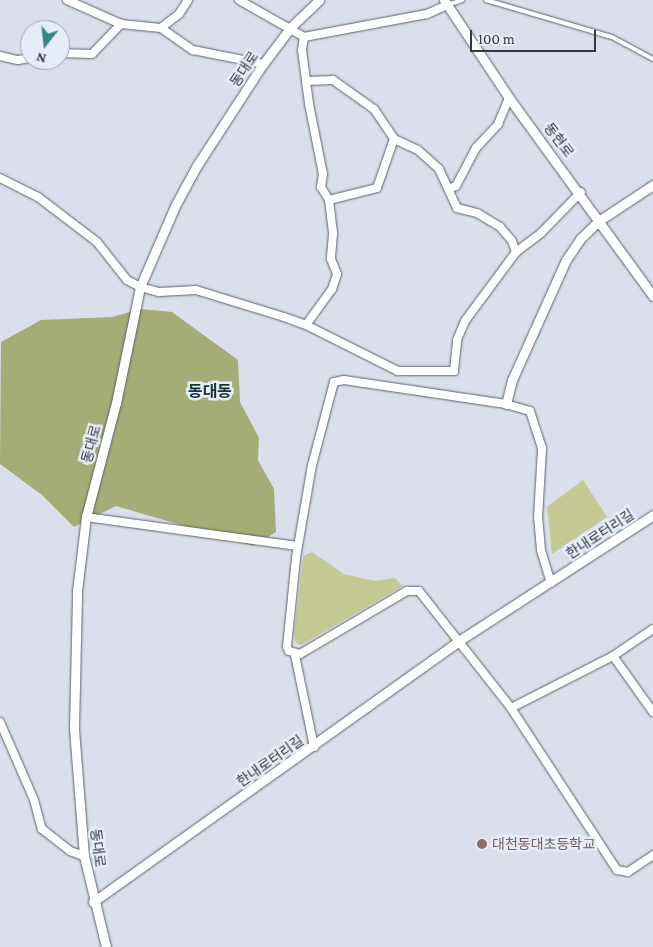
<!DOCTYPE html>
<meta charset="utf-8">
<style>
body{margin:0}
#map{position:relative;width:653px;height:947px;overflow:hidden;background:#dadfeb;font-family:"Crimson Pro","Noto Sans KR",serif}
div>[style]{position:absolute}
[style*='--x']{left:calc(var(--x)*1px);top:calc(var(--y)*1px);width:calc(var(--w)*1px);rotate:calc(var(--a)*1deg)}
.green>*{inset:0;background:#c5ca95}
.forest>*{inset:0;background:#a6ac75}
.roads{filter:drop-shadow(0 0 1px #5d626c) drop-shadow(0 0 1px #5d626c)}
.service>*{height:4px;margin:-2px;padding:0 2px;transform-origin:2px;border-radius:2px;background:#fff}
.minor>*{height:8px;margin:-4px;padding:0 4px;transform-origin:4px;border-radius:4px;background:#fff}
.tertiary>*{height:9px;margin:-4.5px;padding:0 4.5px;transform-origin:4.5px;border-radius:4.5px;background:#fff}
.dots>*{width:14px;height:14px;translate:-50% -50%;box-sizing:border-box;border:2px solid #e7edf8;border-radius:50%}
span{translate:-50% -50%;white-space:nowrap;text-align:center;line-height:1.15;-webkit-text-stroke:5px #e7edf8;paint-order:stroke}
.street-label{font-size:14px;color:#35383c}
.education-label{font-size:14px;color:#785e54}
.left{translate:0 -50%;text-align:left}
.quarter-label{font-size:16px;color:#123535;font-weight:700}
.north{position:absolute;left:20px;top:20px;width:50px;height:50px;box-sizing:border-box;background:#e7edf8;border:1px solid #a0a5ad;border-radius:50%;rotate:196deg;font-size:14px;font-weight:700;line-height:20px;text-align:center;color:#35383c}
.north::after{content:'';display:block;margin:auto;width:18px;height:22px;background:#3c8485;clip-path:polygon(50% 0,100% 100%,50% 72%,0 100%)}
.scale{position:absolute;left:470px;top:30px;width:126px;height:22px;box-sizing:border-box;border:2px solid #35383c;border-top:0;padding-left:6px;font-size:15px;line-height:18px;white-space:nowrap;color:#35383c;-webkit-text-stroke:4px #e7edf8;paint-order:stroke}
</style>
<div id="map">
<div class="green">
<div style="clip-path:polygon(583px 480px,607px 517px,552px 554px,547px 507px)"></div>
<div style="clip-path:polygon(312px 552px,344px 574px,375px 581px,395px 578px,403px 586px,301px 645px,296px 643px,294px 634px,303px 556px)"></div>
</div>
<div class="forest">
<div style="clip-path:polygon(141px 309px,172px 312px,238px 360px,240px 402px,259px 438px,258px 460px,274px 489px,276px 532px,253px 546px,116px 506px,74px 527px,42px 495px,0 464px,1px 342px,41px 320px,112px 317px)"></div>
</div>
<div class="roads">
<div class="service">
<div style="--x:486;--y:0;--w:131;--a:16.4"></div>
<div style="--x:612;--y:37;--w:47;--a:28.2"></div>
<div style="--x:447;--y:5;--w:16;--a:-18"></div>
</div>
<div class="minor">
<div style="--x:67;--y:0;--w:59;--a:24"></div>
<div style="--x:121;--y:24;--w:40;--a:5.7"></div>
<div style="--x:161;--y:28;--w:39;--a:35"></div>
<div style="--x:193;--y:50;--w:71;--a:11.3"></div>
<div style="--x:239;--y:0;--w:75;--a:29.6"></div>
<div style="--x:304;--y:37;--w:125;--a:-10.6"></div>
<div style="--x:427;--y:14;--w:22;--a:-24"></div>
<div style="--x:161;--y:28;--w:23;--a:-38"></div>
<div style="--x:179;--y:14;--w:17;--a:-57"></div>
<div style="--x:304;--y:37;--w:13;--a:99"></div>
<div style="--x:302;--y:50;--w:54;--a:82.6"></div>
<div style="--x:309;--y:104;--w:71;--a:78.7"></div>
<div style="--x:323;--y:174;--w:13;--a:99"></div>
<div style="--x:321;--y:187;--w:15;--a:58"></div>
<div style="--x:329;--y:200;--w:34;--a:83"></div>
<div style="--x:333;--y:234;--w:25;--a:95"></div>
<div style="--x:331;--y:259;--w:16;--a:68"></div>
<div style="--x:337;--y:274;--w:16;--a:108"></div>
<div style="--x:332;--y:289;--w:44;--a:125.8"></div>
<div style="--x:60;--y:53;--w:32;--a:2"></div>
<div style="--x:92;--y:54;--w:42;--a:-46"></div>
<div style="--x:0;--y:56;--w:18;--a:13"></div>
<div style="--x:18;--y:60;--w:12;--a:-9"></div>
<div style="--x:306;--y:81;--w:27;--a:-2"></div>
<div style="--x:333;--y:80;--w:50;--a:35.3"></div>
<div style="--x:374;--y:109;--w:36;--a:56"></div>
<div style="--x:394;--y:139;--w:26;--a:25"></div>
<div style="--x:418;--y:150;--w:28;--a:42"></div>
<div style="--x:439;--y:169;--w:43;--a:65.2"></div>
<div style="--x:457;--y:208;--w:21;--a:14"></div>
<div style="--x:477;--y:213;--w:27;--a:31"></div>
<div style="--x:500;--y:227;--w:18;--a:49"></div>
<div style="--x:512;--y:241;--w:12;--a:70"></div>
<div style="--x:0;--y:178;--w:42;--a:26.6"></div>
<div style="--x:38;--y:197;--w:74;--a:37.3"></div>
<div style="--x:97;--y:242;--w:48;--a:51.7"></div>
<div style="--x:127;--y:280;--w:15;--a:28"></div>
<div style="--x:140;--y:287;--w:20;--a:15"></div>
<div style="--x:159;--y:292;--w:37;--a:-3"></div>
<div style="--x:196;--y:290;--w:92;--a:17.1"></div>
<div style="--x:284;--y:317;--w:23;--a:20"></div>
<div style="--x:306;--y:325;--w:103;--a:26.6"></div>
<div style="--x:398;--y:371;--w:56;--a:0"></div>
<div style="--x:454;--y:371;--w:31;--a:-84"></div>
<div style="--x:457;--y:340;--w:21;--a:-67"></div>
<div style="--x:465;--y:321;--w:86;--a:-53.5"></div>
<div style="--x:516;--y:252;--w:31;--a:-37"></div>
<div style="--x:541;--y:233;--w:57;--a:-45.7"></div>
<div style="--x:450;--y:188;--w:6;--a:-18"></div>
<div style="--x:456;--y:186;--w:43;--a:-62.2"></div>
<div style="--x:476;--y:148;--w:33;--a:-47"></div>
<div style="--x:498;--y:124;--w:28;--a:-67"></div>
<div style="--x:329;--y:200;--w:49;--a:-14"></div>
<div style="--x:377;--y:188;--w:52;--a:-70.9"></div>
<div style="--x:86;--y:517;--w:213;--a:7.8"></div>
<div style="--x:551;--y:583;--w:34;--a:-107"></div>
<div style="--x:541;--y:550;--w:32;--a:-95"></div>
<div style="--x:538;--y:518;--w:70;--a:-86.7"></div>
<div style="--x:542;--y:448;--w:39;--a:-108"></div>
<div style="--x:530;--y:411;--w:25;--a:-164"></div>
<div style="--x:506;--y:404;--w:164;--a:-171.6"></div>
<div style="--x:344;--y:380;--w:10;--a:169"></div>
<div style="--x:334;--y:382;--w:86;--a:104.8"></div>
<div style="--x:312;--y:465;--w:94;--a:99.8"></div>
<div style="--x:296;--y:558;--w:89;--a:95.8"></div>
<div style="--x:287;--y:647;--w:4;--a:63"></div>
<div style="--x:289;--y:651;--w:11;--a:15"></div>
<div style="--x:300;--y:654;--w:124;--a:-30.5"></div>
<div style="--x:407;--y:591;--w:12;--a:0"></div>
<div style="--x:419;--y:591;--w:149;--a:51.8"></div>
<div style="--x:511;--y:708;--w:194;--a:56.8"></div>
<div style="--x:617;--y:870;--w:11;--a:10"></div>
<div style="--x:628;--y:872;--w:30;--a:-34"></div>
<div style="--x:295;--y:655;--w:94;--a:78.3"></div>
<div style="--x:613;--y:656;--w:69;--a:54.5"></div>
<div style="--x:511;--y:708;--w:114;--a:-27"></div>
<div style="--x:613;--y:656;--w:48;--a:-34"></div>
<div style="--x:0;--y:722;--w:85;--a:66.4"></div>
<div style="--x:34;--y:800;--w:30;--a:75"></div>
<div style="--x:42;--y:829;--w:36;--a:38"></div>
<div style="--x:70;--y:851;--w:15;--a:20"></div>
</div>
<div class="tertiary">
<div style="--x:444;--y:0;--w:118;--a:56.4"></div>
<div style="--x:509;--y:98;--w:245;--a:54"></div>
<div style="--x:506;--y:404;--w:25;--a:-76"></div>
<div style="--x:512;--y:380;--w:132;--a:-65.8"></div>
<div style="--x:566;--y:260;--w:25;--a:-56"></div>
<div style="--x:580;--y:239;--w:28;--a:-44"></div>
<div style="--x:600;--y:220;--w:64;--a:-33.4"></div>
<div style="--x:93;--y:902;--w:451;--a:-35.5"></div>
<div style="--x:460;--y:640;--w:230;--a:-32.9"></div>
<div style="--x:106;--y:947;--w:94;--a:-103.6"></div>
<div style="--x:84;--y:856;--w:128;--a:-94.5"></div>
<div style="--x:74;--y:728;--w:137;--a:-88.7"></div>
<div style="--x:77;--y:591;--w:75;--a:-83.1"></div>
<div style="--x:86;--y:517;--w:118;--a:-75.3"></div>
<div style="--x:116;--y:403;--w:118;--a:-78.3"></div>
<div style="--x:140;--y:287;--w:88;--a:-66.6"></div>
<div style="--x:175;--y:206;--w:44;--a:-61.7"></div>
<div style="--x:196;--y:167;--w:123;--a:-57"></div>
<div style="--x:263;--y:64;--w:46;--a:-52.9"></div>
<div style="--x:291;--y:27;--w:39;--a:-44"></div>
</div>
</div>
<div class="dots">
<div style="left:482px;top:844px;background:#8d6e63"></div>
</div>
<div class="street-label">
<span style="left:244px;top:69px;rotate:-56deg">동대로</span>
<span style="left:559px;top:140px;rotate:53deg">동현로</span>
<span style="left:91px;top:444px;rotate:-75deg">동대로</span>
<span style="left:600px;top:534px;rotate:-33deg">한내로터리길</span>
<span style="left:270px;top:761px;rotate:-35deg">한내로터리길</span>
<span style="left:98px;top:848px;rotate:83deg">동대로</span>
</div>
<div class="education-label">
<span class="left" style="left:492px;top:844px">대천동대초등학교</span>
</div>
<div class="quarter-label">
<span style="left:210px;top:392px">동대동</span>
</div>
<div class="north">N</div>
<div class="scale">100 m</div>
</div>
